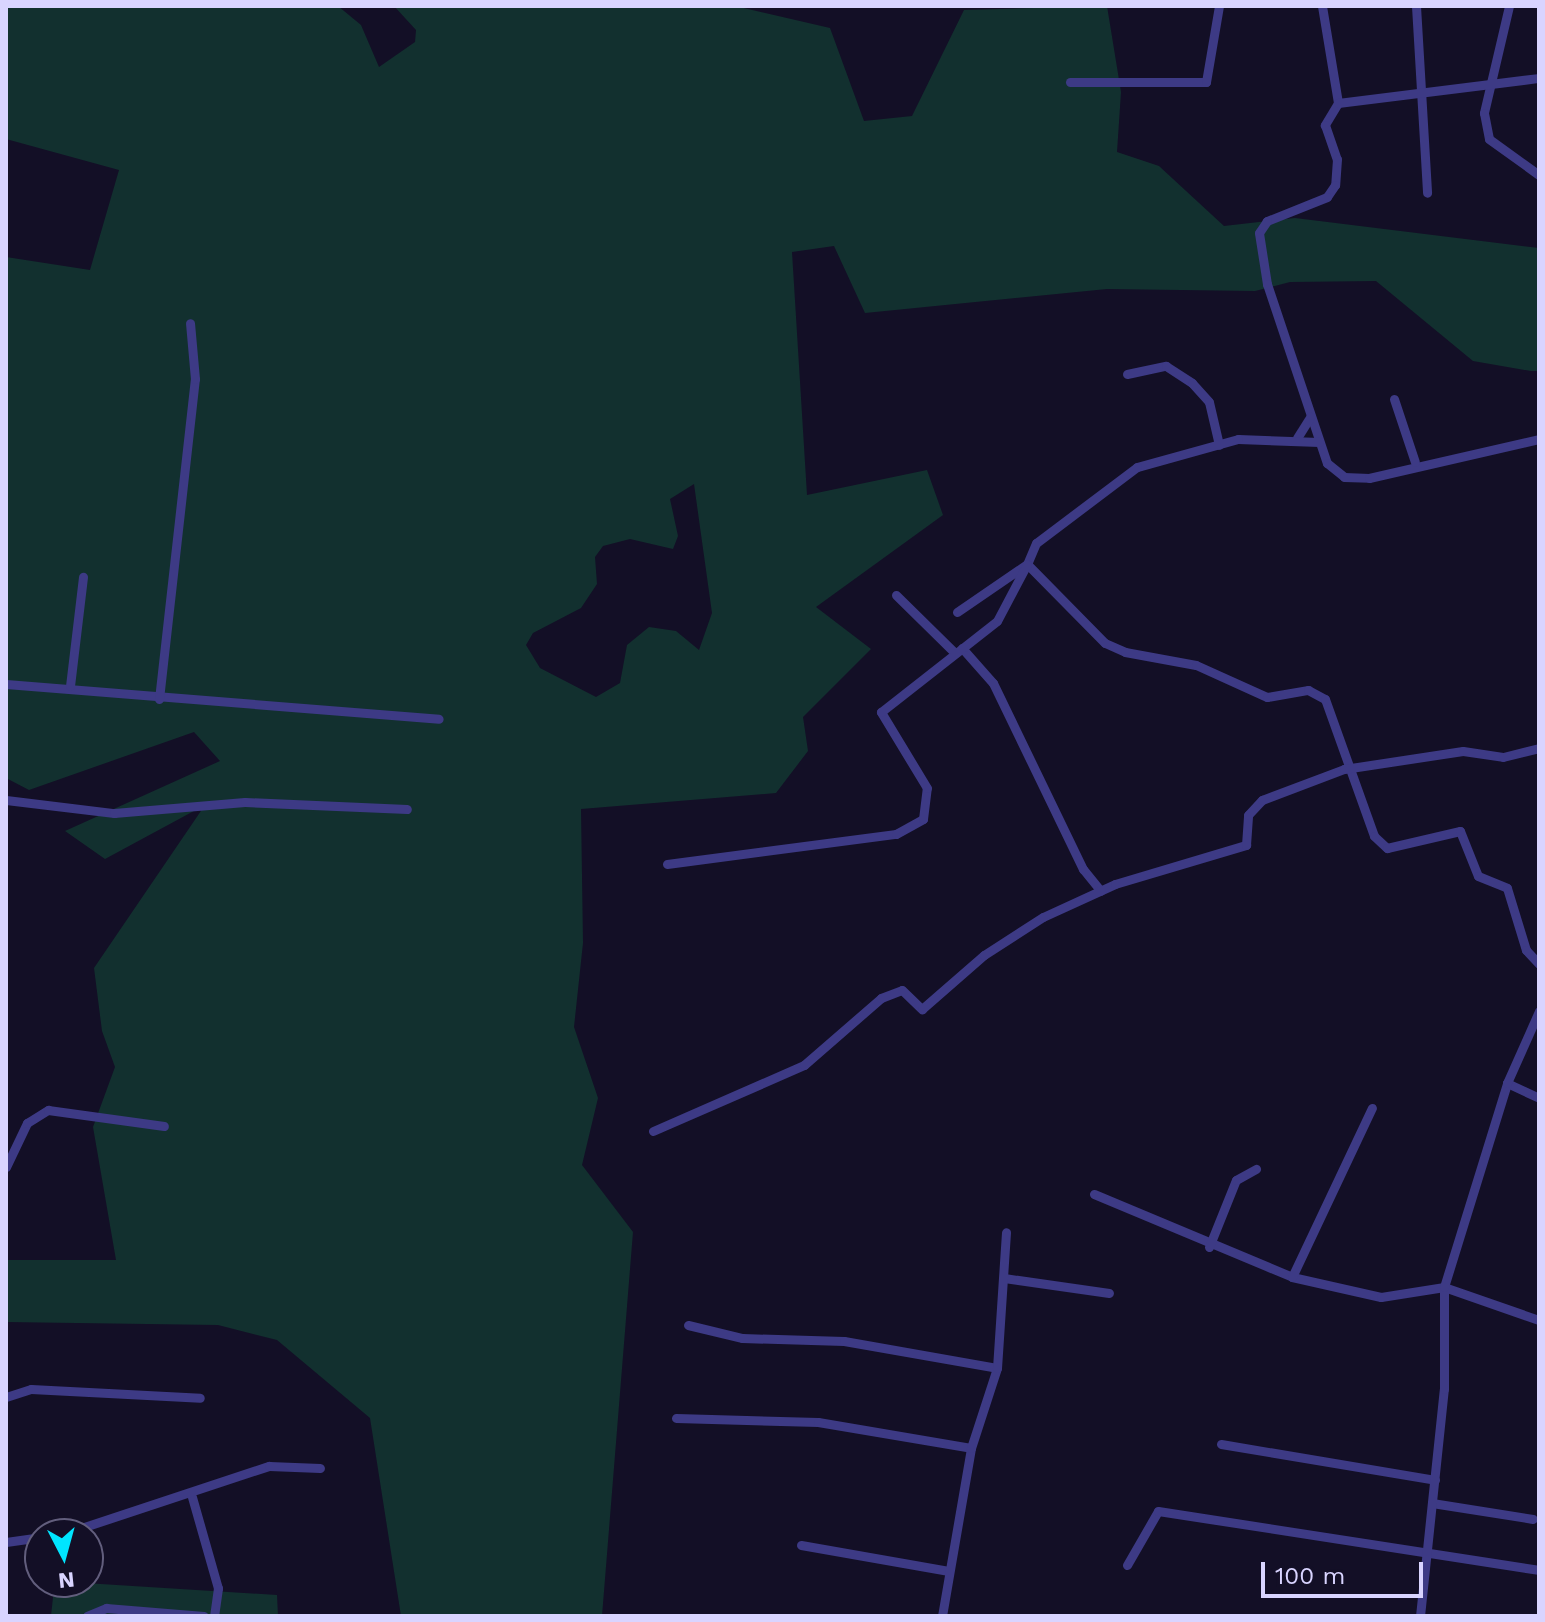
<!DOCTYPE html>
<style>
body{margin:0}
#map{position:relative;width:1545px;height:1622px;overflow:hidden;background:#130f26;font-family:"Work Sans",sans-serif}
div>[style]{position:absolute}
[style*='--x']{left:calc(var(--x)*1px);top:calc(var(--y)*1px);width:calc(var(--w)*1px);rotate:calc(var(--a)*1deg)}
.green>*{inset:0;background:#12302f}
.street>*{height:9px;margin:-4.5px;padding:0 4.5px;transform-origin:4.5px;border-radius:4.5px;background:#3d3a85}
span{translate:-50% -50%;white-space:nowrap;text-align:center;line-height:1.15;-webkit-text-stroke:6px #130f26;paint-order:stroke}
.frame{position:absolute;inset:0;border:8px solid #d9d4ff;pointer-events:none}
.north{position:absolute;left:24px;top:1518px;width:80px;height:80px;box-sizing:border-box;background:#130f26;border:2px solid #625e7d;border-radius:50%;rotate:174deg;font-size:22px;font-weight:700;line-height:32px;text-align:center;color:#d9d4ff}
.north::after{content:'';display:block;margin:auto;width:28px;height:36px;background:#00e5ff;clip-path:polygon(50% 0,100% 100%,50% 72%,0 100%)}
.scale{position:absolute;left:1261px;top:1562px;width:162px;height:36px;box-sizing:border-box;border:4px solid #d9d4ff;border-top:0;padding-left:10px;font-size:24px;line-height:28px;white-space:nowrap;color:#d9d4ff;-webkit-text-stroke:6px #130f26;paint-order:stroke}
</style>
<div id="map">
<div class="green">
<div style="clip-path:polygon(evenodd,6px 6px,338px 6px,361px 25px,379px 67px,415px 42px,416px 30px,394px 6px,735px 6px,830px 28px,864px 121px,912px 116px,964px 10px,1107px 6px,1121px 92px,1117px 152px,1159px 166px,1224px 226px,1295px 218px,1539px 248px,1539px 371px,1531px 371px,1473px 361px,1376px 281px,1290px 282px,1255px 291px,1107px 289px,865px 313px,834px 246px,792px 252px,807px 495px,927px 470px,943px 515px,816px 607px,871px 649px,803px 717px,808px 751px,776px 793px,581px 809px,583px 943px,574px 1027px,598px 1098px,582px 1165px,633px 1232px,602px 1616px,401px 1616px,370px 1418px,277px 1340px,218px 1325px,6px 1322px,6px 1260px,116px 1260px,93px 1127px,115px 1067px,102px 1031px,94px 968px,205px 805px,105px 859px,65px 831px,220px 761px,194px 732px,29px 790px,6px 778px,6px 257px,90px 270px,119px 170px,6px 139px,6px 6px,694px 484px,712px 613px,699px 650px,676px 631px,649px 627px,627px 645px,620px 683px,596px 697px,540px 668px,526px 645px,533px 633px,581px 608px,597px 584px,595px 557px,603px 546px,630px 539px,673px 549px,678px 536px,670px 499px,694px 484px)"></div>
<div style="clip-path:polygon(69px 1582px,277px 1595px,278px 1616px,51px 1616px,54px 1588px)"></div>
</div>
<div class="street">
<div style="--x:1322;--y:6;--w:98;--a:80.6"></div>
<div style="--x:1338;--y:103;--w:26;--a:121"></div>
<div style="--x:1325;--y:125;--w:36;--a:71"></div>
<div style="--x:1337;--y:159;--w:26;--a:94"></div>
<div style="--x:1335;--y:185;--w:14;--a:124"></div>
<div style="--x:1327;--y:197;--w:65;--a:158.2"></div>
<div style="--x:1267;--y:221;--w:14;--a:124"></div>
<div style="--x:1259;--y:233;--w:52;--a:81.1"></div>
<div style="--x:1267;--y:284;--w:189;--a:71.5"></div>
<div style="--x:1327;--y:463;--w:22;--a:39"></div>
<div style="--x:1344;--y:477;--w:25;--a:2"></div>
<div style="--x:1369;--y:478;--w:174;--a:-12.9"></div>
<div style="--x:1416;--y:6;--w:187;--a:86.6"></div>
<div style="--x:1509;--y:6;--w:110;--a:103.2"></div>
<div style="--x:1484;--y:113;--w:26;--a:79"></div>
<div style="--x:1489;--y:139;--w:62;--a:35.8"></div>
<div style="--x:1070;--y:82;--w:136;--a:0"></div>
<div style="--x:1206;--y:82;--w:77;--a:-80.3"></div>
<div style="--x:1338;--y:103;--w:203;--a:-7.1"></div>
<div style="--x:1127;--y:374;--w:40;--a:-12"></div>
<div style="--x:1166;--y:366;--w:31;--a:33"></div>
<div style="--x:1192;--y:383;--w:25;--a:48"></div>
<div style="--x:1209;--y:402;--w:44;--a:76.9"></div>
<div style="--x:1394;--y:399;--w:66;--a:71.6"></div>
<div style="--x:1297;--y:438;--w:25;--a:-58"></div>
<div style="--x:1319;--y:442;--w:81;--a:-177.9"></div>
<div style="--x:1238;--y:439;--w:105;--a:164.5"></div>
<div style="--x:1137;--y:467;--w:126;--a:143"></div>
<div style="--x:1036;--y:543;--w:23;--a:113"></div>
<div style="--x:1027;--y:564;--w:111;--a:45.4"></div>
<div style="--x:1105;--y:643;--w:22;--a:24"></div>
<div style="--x:1125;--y:652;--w:72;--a:10.4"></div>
<div style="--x:1196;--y:665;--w:78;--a:24.3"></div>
<div style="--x:1267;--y:697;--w:42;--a:-9.7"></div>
<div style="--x:1308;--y:690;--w:19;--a:28"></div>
<div style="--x:1325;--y:699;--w:145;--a:70.3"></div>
<div style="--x:1374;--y:836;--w:18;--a:43"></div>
<div style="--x:1387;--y:848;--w:75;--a:-13.1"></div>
<div style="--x:1460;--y:831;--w:48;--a:68.2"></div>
<div style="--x:1478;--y:876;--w:31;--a:22"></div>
<div style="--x:1507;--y:888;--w:65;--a:73"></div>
<div style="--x:1526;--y:950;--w:19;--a:47"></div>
<div style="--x:896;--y:595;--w:83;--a:44.5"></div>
<div style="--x:957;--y:612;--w:85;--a:-34.4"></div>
<div style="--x:962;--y:648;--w:47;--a:48.5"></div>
<div style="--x:993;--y:683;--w:207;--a:64.2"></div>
<div style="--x:1083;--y:869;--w:28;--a:51"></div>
<div style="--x:6;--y:684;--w:434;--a:4.6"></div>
<div style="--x:70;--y:686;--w:110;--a:-83.2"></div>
<div style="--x:159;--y:699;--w:322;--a:-83.6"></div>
<div style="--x:195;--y:379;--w:56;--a:-95.1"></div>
<div style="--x:6;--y:800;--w:109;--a:6.9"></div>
<div style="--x:114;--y:813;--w:131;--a:-4.8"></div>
<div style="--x:245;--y:802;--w:162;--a:2.5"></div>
<div style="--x:667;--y:864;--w:231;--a:-7.5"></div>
<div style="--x:896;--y:834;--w:31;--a:-29"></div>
<div style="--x:923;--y:819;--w:31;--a:-83"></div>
<div style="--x:927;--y:788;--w:89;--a:-121.2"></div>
<div style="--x:881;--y:712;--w:147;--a:-38.1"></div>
<div style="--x:997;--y:621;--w:64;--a:-62.2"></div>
<div style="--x:1507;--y:1083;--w:35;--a:25"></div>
<div style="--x:653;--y:1131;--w:165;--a:-23.6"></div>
<div style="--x:804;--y:1065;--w:102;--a:-41"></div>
<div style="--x:881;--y:998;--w:22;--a:-21"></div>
<div style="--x:902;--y:990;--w:28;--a:44"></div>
<div style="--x:922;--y:1009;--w:82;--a:-41.1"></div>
<div style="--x:984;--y:955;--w:70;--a:-32.8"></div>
<div style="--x:1043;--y:917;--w:79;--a:-24.6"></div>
<div style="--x:1115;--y:884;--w:137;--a:-16.6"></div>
<div style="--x:1246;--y:845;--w:30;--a:-86"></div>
<div style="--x:1248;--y:815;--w:21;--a:-47"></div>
<div style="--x:1262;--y:800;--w:88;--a:-20.7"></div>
<div style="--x:1344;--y:769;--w:120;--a:-8.6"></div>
<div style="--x:1463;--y:751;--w:40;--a:8.5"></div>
<div style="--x:1503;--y:757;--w:37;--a:-14"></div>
<div style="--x:6;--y:1167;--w:49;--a:-64.5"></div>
<div style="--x:27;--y:1123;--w:25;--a:-32"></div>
<div style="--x:48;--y:1110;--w:117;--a:7.9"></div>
<div style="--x:1094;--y:1194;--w:215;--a:22.7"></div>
<div style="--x:1292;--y:1277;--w:91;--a:12.7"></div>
<div style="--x:1381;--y:1297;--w:64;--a:-9"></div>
<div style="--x:1444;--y:1287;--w:101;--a:19.2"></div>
<div style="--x:1209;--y:1247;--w:72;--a:-68.1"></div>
<div style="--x:1236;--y:1180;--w:23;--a:-29"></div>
<div style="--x:1292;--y:1277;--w:187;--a:-64.7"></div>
<div style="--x:1004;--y:1278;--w:106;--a:8.1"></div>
<div style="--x:688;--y:1325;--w:56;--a:13.5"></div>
<div style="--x:742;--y:1338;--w:102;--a:1.7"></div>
<div style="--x:844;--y:1341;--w:155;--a:10"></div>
<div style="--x:6;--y:1397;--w:26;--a:-18"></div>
<div style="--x:31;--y:1389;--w:169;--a:3"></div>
<div style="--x:676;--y:1418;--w:142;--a:1.6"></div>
<div style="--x:818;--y:1422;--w:155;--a:9.6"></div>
<div style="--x:1221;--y:1444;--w:217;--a:9.5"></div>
<div style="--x:192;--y:1497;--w:95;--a:74.1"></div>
<div style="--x:218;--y:1588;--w:28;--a:98"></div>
<div style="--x:1432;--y:1503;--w:102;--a:9"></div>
<div style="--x:63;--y:1534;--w:217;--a:-18.3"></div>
<div style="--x:269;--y:1466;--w:51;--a:2.2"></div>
<div style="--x:6;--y:1542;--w:34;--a:-8"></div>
<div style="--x:801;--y:1545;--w:150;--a:10"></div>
<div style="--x:1127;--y:1565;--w:62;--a:-60.1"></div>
<div style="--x:1158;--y:1511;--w:386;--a:8.8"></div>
<div style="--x:87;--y:1616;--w:21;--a:-23"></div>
<div style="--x:106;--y:1608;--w:98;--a:4.7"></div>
<div style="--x:942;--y:1616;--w:170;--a:-80.2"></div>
<div style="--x:971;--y:1448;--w:84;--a:-72"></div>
<div style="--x:997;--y:1368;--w:136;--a:-86.2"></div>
<div style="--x:1420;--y:1616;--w:228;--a:-84"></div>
<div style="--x:1444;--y:1389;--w:102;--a:-90"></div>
<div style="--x:1444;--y:1287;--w:214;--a:-72.8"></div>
<div style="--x:1507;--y:1083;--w:79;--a:-66"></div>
</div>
<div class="frame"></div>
<div class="north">N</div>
<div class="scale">100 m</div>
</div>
